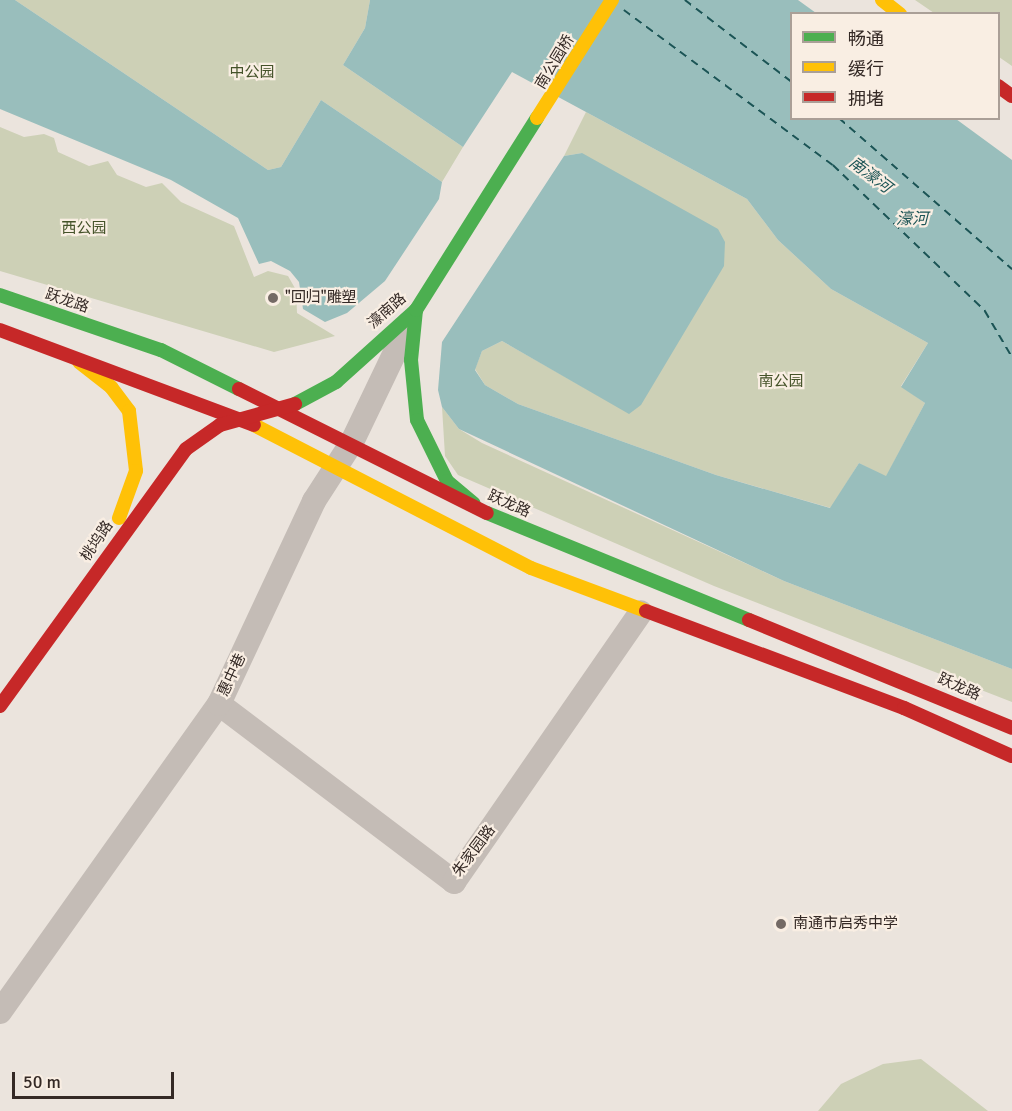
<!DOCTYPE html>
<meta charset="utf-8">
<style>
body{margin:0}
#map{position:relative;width:1012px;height:1111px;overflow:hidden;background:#ebe4dd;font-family:Signika,"Noto Sans SC",sans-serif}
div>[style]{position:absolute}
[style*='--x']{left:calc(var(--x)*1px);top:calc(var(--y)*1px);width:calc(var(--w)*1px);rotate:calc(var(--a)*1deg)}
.green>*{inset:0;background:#cdd0b6}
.water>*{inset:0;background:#99bebc}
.ferry>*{height:1.5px;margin-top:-0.75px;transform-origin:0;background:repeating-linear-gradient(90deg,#1b5455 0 8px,transparent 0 14px)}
.street>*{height:24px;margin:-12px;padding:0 12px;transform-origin:12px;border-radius:12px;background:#c4bcb6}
.fast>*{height:14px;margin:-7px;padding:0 7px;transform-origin:7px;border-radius:7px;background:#4caf50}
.slow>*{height:14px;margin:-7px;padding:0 7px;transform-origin:7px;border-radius:7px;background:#ffc107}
.jam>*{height:14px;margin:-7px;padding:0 7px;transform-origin:7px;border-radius:7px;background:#c62828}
.dots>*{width:16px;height:16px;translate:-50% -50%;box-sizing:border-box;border:3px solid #f9eee3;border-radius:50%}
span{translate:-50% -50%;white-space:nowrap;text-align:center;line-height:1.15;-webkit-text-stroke:4.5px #f9eee3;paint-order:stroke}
.street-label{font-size:15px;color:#342925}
.park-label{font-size:15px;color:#445229}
.poi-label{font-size:15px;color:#342925}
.left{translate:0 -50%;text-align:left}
.water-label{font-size:16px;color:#1b5455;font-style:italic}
.legend{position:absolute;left:790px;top:12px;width:210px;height:108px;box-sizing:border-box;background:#f9eee3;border:2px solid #aa9f97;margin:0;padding:8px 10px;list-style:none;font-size:18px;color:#342925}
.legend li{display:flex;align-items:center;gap:12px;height:30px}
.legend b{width:30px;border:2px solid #aa9f97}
.scale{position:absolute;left:12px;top:1072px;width:162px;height:27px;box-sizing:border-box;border:3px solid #342925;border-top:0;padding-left:8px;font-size:18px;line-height:21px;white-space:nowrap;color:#342925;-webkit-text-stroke:4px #f9eee3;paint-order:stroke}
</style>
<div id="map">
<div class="green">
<div style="clip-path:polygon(15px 0,370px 0,365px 28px,343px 65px,463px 147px,442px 182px,321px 100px,281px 167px,268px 170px)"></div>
<div style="clip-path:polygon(915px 0,1012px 0,1012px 66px,999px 57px,998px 14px,934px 13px)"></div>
<div style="clip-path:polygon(586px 112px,747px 199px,778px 240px,831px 289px,928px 343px,901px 386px,925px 403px,886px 477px,859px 463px,831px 508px,716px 475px,518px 404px,485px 385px,475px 369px,482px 351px,502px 341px,629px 413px,582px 153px,564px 156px)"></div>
<div style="clip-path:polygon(0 127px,24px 137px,44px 134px,54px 138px,58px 152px,89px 166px,108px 161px,117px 175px,146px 187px,162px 183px,181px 202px,234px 226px,254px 277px,268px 271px,288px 276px,296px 290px,297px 313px,335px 336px,274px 352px,0 271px)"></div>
<div style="clip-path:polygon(442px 407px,459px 429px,482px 443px,784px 581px,1012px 669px,1012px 702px,714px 586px,458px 475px,445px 456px)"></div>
<div style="clip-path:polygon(921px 1059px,988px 1111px,818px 1111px,841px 1084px,883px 1064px)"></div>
</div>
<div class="water">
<div style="clip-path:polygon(0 0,15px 0,268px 170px,281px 167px,321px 100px,442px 182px,439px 199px,385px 281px,347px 313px,325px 322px,303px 309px,299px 282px,290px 271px,271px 261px,259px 264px,238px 218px,171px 180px,0 109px)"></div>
<div style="clip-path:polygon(370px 0,798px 0,816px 13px,792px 14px,792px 118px,956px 119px,1012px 160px,1012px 669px,784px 581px,459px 429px,442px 407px,438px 390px,442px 342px,564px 156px,582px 153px,718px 229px,725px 242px,724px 266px,641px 405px,629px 414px,502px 341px,482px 351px,475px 370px,485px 385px,518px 404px,716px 475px,830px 508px,859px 463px,886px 476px,925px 403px,901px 387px,928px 343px,831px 289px,778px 240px,747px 199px,512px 72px,463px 147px,343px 65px,365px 28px)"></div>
</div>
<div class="ferry">
<div style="--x:685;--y:0;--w:135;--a:37.5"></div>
<div style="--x:624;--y:10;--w:260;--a:36.6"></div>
<div style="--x:833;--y:165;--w:211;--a:43.8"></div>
<div style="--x:985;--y:311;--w:53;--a:59.6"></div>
<div style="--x:839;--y:118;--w:230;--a:41.1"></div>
</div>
<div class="street">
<div style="--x:219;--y:704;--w:295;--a:37.1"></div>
<div style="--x:454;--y:882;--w:328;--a:-55.3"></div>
<div style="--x:0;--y:1012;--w:378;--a:-54.6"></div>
<div style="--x:219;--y:704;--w:224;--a:-64.9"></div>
<div style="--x:314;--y:501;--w:70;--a:-57.2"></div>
<div style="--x:352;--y:442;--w:132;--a:-64.4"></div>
</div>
<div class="fast">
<div style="--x:0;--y:295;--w:170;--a:18.9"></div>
<div style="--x:161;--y:350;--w:87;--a:26.6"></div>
<div style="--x:416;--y:310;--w:50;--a:95.7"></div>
<div style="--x:411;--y:360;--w:60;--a:84.3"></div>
<div style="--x:417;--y:420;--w:68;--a:63.8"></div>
<div style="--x:447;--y:481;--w:35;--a:40"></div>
<div style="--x:295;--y:404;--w:47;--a:-28.2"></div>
<div style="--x:336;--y:382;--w:108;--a:-42"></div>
<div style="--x:416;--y:310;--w:227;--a:-57.8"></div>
<div style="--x:487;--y:513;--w:283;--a:22.2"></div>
</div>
<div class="slow">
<div style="--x:882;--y:0;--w:23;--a:38"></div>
<div style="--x:537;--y:118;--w:140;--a:-57.6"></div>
<div style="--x:79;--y:362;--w:41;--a:38"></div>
<div style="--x:111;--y:387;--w:30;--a:53"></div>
<div style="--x:129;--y:411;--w:60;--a:83.3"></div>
<div style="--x:136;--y:471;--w:50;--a:109.9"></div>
<div style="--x:254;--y:425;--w:312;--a:27.3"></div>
<div style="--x:531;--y:568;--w:123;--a:20.5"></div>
</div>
<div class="jam">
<div style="--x:998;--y:86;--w:17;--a:36"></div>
<div style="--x:0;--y:330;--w:271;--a:20.5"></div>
<div style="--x:239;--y:389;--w:277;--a:26.6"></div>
<div style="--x:646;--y:611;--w:276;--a:20.6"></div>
<div style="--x:904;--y:708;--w:118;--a:24"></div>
<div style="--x:749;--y:620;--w:284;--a:22.3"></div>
<div style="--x:0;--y:706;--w:317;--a:-54.1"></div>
<div style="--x:186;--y:449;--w:42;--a:-35.2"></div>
<div style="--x:220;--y:425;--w:78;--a:-15.6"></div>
</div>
<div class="dots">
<div style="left:273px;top:298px;background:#746a65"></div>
<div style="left:781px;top:924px;background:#746a65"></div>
</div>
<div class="street-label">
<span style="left:555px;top:62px;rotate:-59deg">南公园桥</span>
<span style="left:67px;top:301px;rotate:19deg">跃龙路</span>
<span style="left:387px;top:311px;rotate:-41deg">濠南路</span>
<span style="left:509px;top:504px;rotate:24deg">跃龙路</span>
<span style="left:97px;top:541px;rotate:-56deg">桃坞路</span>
<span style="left:232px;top:675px;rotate:-65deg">惠中巷</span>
<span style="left:959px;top:687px;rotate:24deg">跃龙路</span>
<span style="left:474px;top:851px;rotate:-53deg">朱家园路</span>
</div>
<div class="park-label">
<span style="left:252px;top:73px">中公园</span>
<span style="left:84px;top:229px">西公园</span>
<span style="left:781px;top:382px">南公园</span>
</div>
<div class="poi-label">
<span class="left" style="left:285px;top:298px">"回归"雕塑</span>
<span class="left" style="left:793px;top:924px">南通市启秀中学</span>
</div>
<div class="water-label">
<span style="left:870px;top:175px;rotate:37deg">南濠河</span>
<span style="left:912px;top:219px">濠河</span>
</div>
<ul class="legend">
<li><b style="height:8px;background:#4caf50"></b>畅通</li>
<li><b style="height:8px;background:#ffc107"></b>缓行</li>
<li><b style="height:8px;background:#c62828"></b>拥堵</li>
</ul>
<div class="scale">50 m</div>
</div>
